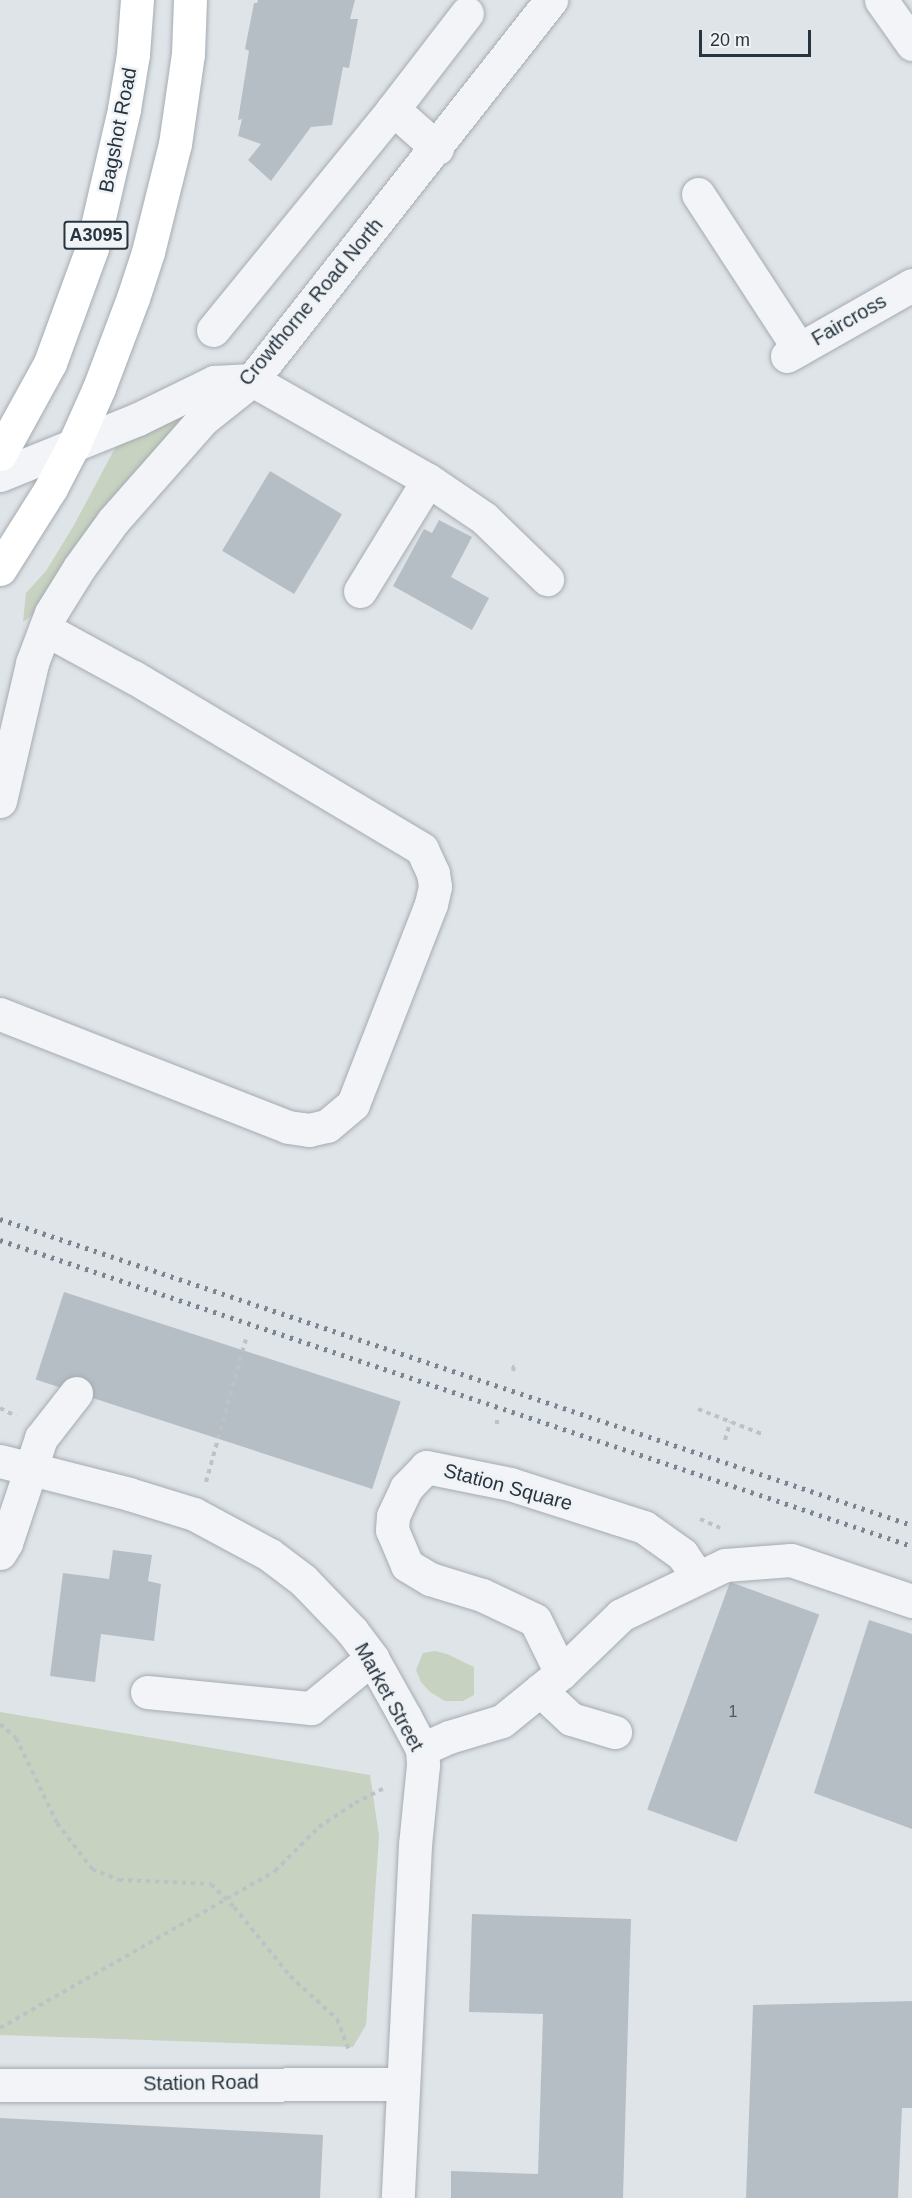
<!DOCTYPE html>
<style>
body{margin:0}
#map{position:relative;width:912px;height:2198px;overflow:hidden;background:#dfe4e8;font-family:Helvetica,sans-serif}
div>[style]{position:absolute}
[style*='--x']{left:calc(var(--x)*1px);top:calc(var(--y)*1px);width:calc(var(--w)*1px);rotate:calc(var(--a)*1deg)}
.green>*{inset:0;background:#c8d2c0}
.building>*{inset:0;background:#b6bec5;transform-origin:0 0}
.path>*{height:4px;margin-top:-2px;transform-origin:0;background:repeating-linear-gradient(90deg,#bdc2c7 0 4.5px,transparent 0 9px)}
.roads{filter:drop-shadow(0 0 2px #a4acb2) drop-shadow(0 0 2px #a4acb2)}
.minor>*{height:33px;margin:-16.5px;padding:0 16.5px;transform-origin:16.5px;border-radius:16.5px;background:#f2f4f7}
.major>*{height:33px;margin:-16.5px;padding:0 16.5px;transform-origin:16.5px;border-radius:16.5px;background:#fff}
.rail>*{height:4.5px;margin-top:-2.25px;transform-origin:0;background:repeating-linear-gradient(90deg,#798692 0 3px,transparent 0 9px)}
span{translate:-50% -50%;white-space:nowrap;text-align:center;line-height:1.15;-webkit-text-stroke:5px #eff3f6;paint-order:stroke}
.number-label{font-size:16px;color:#4c5660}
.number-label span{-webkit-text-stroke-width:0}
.shield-label span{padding:2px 4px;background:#eff3f6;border:2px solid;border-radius:4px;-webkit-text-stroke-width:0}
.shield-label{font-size:18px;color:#28343f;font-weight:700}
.street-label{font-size:20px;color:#28343f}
.scale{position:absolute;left:699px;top:30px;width:112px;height:27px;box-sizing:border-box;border:3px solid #28343f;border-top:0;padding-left:8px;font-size:18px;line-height:21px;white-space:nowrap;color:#28343f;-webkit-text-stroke:4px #eff3f6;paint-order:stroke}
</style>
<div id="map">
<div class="green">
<div style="clip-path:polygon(215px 378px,43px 607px,23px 622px,26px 593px,46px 571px,74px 525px,129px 422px)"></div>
<div style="clip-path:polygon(435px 1651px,447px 1654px,474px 1667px,474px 1695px,463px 1701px,445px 1701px,430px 1692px,421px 1682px,416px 1670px,423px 1653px)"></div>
<div style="clip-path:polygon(0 1712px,370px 1775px,379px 1836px,366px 2025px,353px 2047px,0 2035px)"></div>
</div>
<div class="building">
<div style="clip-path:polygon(258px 0,355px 0,350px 19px,358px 19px,349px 68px,343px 67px,332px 125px,311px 127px,271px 181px,248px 160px,261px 144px,238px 136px,242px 119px,238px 120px,249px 51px,245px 49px,254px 3px,257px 3px)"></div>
<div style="left:270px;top:471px;width:84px;height:93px;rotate:31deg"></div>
<div style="clip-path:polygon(439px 520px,472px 537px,451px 577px,489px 598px,472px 630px,393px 586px,424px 529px,432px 533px)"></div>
<div style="left:64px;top:1292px;width:354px;height:92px;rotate:18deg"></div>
<div style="clip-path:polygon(113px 1550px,152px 1555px,148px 1581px,161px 1584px,154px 1641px,101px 1634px,95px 1682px,50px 1676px,63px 1573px,109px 1579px)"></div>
<div style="left:730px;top:1582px;width:95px;height:242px;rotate:20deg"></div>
<div style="clip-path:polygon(869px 1620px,912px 1634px,912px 1829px,814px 1793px)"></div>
<div style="clip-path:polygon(472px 1914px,631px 1919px,623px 2198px,451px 2198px,451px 2171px,538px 2174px,543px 2014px,469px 2012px)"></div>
<div style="clip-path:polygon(912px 2001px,912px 2108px,902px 2108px,898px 2198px,746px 2198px,753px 2005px)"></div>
<div style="clip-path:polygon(0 2118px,323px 2135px,320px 2198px,0 2198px)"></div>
</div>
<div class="path">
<div style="--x:512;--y:1366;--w:2;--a:27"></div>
<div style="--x:514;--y:1367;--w:4;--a:104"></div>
<div style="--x:0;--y:1408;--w:18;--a:27"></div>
<div style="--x:698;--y:1409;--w:69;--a:21.3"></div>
<div style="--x:495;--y:1422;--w:4;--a:0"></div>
<div style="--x:725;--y:1440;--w:19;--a:-74"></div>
<div style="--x:206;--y:1482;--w:148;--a:-74.4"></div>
<div style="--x:700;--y:1519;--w:22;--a:24"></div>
<div style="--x:0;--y:1724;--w:21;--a:41"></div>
<div style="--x:16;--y:1738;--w:94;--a:64.2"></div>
<div style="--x:57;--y:1823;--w:58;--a:52.7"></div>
<div style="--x:92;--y:1869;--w:29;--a:22"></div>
<div style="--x:119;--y:1880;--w:92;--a:2.5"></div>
<div style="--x:211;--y:1884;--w:33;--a:45"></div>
<div style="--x:234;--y:1907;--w:89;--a:50.9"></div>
<div style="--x:290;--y:1976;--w:64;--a:42.5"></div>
<div style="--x:337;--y:2019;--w:33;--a:69"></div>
<div style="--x:0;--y:2028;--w:317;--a:-29.7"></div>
<div style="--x:275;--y:1871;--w:62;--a:-45"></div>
<div style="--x:319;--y:1827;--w:43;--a:-33.7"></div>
<div style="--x:355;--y:1803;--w:34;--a:-27"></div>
</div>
<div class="roads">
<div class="minor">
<div style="--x:881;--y:0;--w:54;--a:54.8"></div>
<div style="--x:393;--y:109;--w:59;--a:41.6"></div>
<div style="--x:698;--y:194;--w:185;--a:56.9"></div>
<div style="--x:213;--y:330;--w:285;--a:-50.8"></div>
<div style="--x:393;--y:109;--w:121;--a:-52.4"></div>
<div style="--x:787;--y:356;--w:144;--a:-29.6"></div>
<div style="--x:0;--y:475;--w:149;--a:-22.1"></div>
<div style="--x:138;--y:419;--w:85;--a:-26"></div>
<div style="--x:214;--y:382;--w:38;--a:-3"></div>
<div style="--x:252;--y:380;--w:202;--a:29.6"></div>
<div style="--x:428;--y:480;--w:68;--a:34.2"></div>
<div style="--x:484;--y:518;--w:88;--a:44.1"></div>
<div style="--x:360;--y:591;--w:130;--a:-58.5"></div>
<div style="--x:0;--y:801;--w:142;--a:-76.9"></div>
<div style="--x:32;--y:663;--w:53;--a:-69.2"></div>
<div style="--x:51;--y:613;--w:53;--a:-58.1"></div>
<div style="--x:79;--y:568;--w:58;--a:-54.1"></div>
<div style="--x:113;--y:521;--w:136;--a:-48.6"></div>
<div style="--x:203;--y:419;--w:63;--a:-38.5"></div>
<div style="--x:252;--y:380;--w:484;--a:-51.8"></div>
<div style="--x:0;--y:1014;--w:309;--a:21.4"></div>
<div style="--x:288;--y:1127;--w:21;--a:8"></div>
<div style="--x:309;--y:1130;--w:18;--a:-13"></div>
<div style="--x:327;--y:1126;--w:34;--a:-40"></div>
<div style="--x:353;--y:1104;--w:215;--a:-68.7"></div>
<div style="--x:431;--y:904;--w:18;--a:-77"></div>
<div style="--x:435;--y:886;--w:13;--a:-99"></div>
<div style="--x:433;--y:873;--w:26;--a:-115"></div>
<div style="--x:422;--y:849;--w:336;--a:-149.2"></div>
<div style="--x:133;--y:677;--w:100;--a:-151.4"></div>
<div style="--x:0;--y:1461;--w:133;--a:14.3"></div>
<div style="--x:129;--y:1494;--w:68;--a:17.1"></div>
<div style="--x:194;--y:1514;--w:86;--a:28.3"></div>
<div style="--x:270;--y:1555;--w:41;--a:37.1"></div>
<div style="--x:303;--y:1580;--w:71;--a:46.1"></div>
<div style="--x:352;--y:1631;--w:34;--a:53"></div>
<div style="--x:372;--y:1658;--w:68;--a:60.8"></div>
<div style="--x:405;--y:1717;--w:36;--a:62"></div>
<div style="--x:422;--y:1749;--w:16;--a:86"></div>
<div style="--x:423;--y:1765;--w:80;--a:95.7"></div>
<div style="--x:415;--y:1845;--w:353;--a:92.8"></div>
<div style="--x:0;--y:1553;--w:12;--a:-59"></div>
<div style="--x:6;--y:1543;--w:111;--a:-71.6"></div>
<div style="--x:41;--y:1438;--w:57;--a:-52.1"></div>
<div style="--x:561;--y:1673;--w:59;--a:-116.1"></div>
<div style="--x:535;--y:1620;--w:59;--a:-154.7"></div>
<div style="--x:482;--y:1595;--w:54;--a:-162.9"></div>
<div style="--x:430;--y:1579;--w:27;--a:-149"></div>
<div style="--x:407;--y:1565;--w:38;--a:-113"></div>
<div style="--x:392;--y:1530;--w:14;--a:-86"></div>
<div style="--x:393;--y:1516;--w:31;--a:-65"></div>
<div style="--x:406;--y:1488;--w:29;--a:-46"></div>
<div style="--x:426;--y:1467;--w:86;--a:11.4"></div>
<div style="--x:510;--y:1484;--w:141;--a:17.8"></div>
<div style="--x:644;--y:1527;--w:47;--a:35.4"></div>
<div style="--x:682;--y:1554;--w:27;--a:56"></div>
<div style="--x:540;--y:1690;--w:42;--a:43.1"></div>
<div style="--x:571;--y:1719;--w:46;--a:16.5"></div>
<div style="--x:147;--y:1692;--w:165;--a:5.6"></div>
<div style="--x:311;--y:1708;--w:79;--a:-39.3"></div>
<div style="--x:422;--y:1749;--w:30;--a:-24"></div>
<div style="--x:449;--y:1737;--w:55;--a:-16.8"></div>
<div style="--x:502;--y:1721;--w:76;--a:-39.1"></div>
<div style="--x:561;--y:1673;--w:83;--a:-44"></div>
<div style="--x:621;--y:1615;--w:115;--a:-25.7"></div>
<div style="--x:725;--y:1565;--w:66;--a:-4.3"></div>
<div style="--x:791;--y:1560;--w:128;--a:18.7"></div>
<div style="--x:0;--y:2085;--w:402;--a:-0.1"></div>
</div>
<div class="major">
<div style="--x:0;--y:454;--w:104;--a:-61.2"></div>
<div style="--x:50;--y:363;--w:122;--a:-69.9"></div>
<div style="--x:92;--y:248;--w:143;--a:-77"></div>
<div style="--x:124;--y:109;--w:56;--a:-80.7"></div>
<div style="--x:133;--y:54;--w:54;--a:-85.8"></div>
<div style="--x:0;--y:569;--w:96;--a:-57.8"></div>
<div style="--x:51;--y:488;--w:50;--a:-62.4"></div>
<div style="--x:74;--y:444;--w:61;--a:-65.9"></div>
<div style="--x:99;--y:388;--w:96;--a:-69.3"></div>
<div style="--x:133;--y:298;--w:48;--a:-71.9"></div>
<div style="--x:148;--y:252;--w:111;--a:-76"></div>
<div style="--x:175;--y:144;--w:91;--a:-81.8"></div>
<div style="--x:188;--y:54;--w:54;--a:-87.9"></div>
</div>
</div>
<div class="rail">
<div style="--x:0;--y:1219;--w:962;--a:18.55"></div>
<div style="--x:0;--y:1240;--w:962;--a:18.55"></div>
</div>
<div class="number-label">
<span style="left:733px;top:1712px">1</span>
</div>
<div class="shield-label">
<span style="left:96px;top:235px">A3095</span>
</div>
<div class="street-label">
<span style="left:118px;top:130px;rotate:-79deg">Bagshot Road</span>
<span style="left:311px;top:302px;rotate:-50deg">Crowthorne Road North</span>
<span style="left:849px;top:320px;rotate:-30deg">Faircross</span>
<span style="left:508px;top:1487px;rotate:15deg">Station Square</span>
<span style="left:389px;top:1697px;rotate:61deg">Market Street</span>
<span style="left:201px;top:2083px;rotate:-1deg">Station Road</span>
</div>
<div class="scale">20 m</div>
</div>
